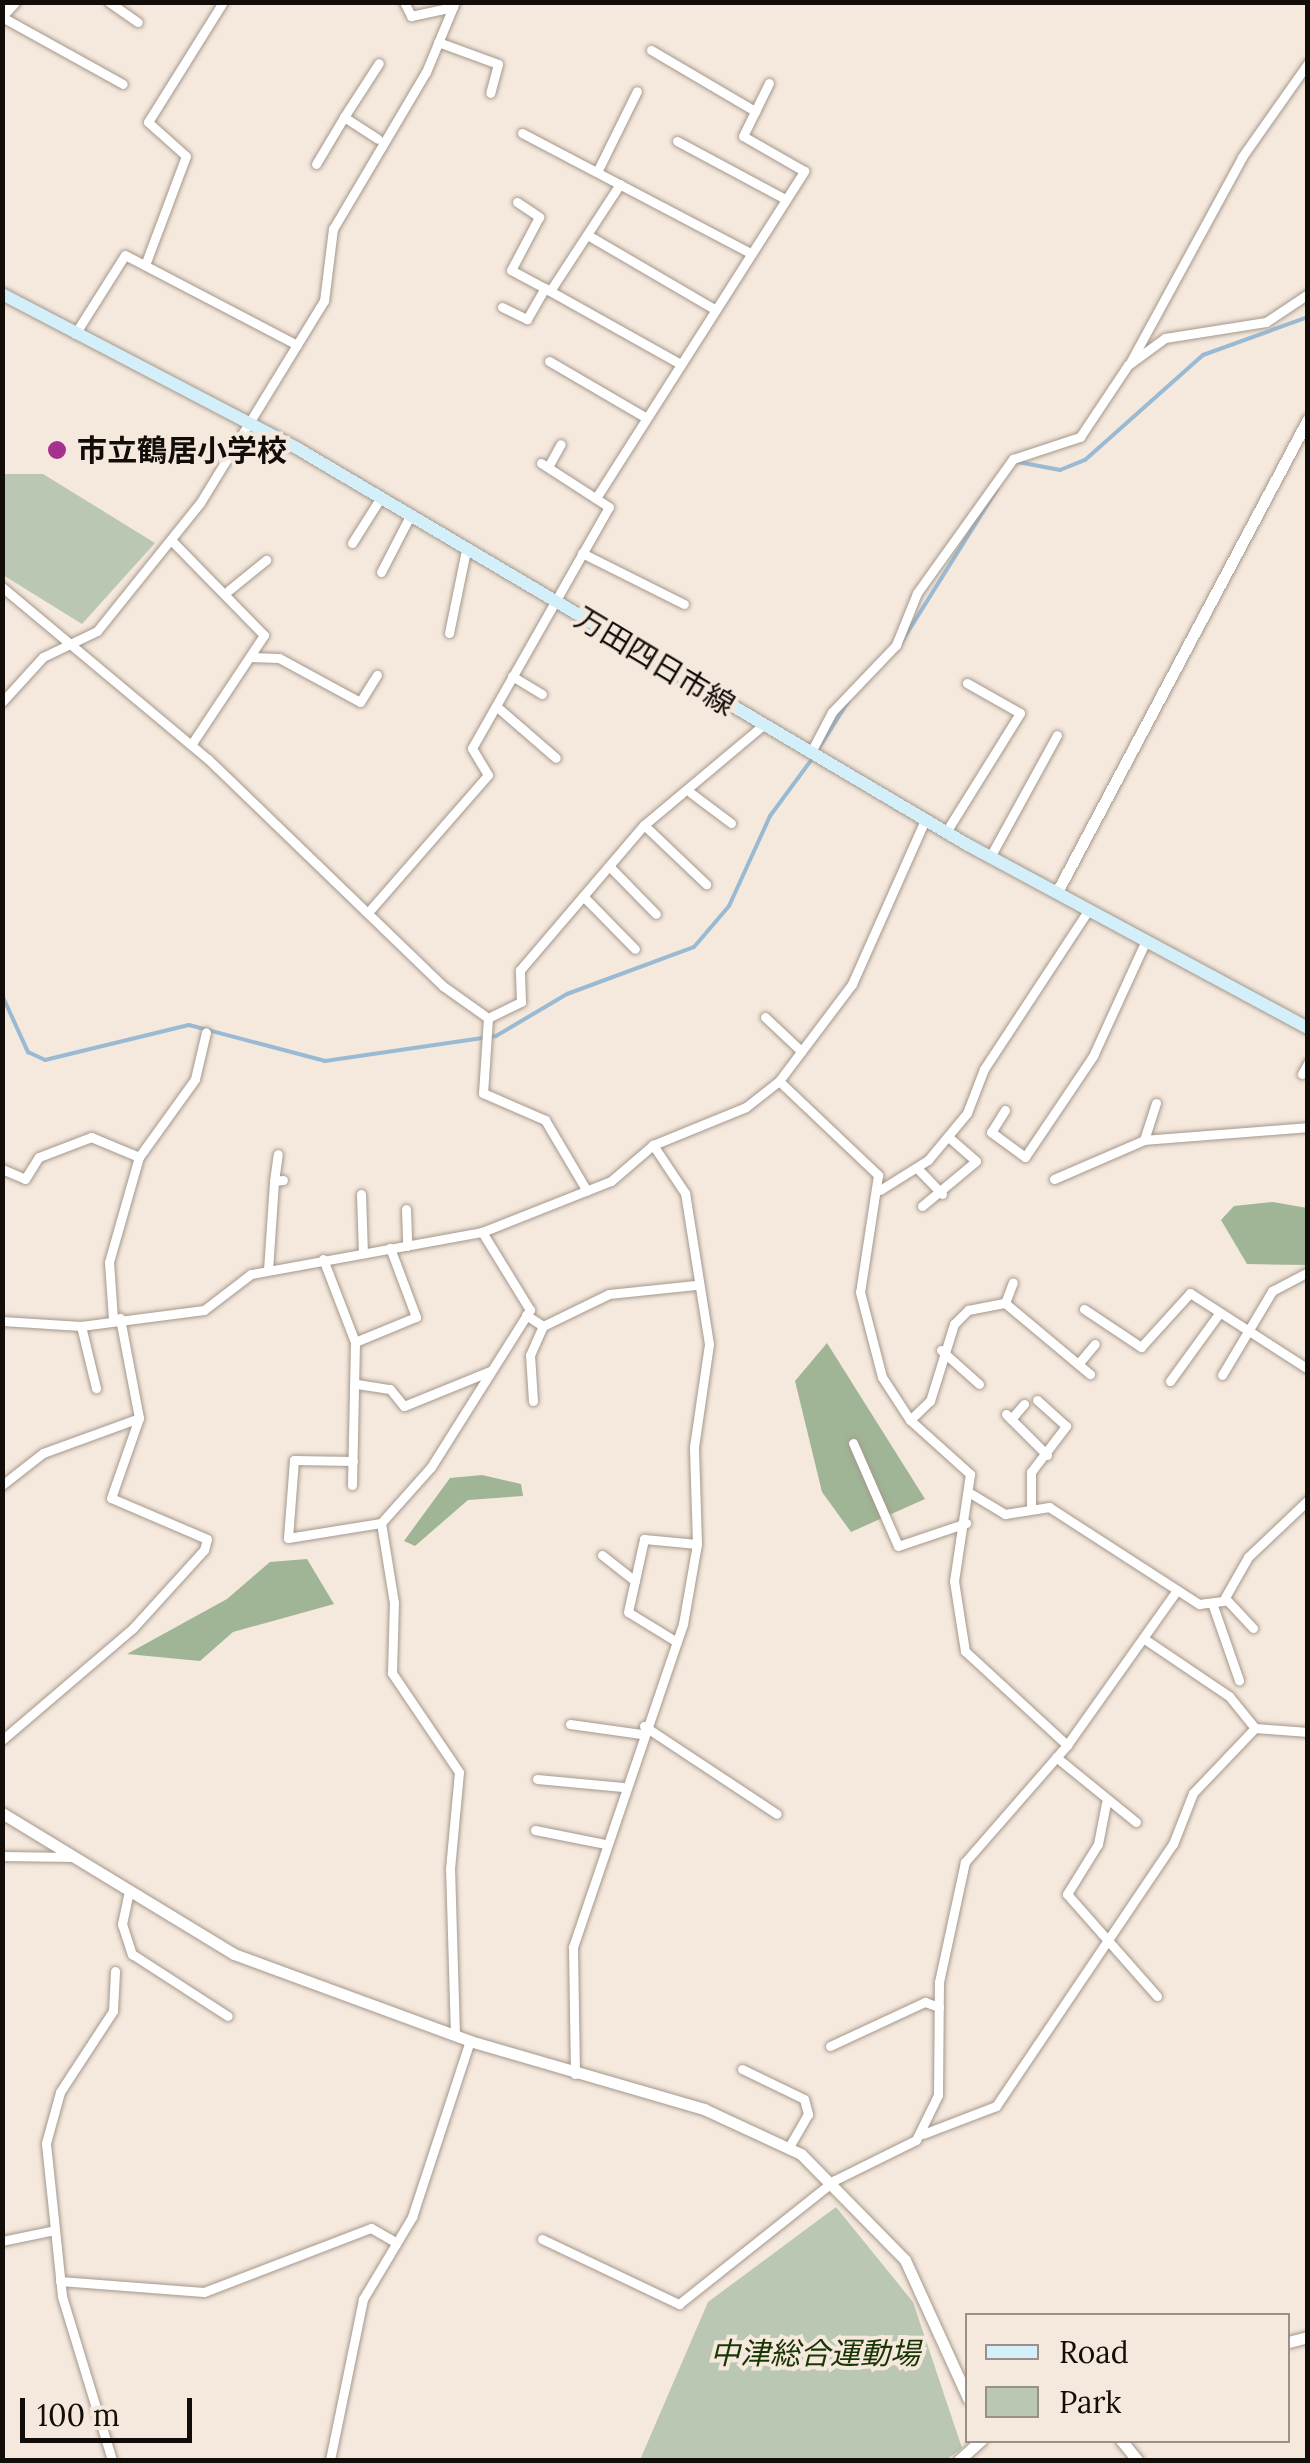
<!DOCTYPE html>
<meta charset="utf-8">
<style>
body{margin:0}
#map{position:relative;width:1310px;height:2463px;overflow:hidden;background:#f5e8dc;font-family:Lora,"Noto Sans JP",serif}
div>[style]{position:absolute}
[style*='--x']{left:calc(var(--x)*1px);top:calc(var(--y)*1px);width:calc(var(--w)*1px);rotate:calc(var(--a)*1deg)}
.green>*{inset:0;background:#b9c7b3}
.forest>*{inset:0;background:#a0b595}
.stream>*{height:4px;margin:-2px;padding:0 2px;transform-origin:2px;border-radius:2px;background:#9abad4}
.roads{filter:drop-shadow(0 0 2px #a4988d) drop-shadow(0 0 2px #a4988d)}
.minor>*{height:9px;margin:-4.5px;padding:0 4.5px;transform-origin:4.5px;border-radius:4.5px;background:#fff}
.tertiary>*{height:11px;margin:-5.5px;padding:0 5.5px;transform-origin:5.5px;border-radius:5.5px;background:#fff}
.secondary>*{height:12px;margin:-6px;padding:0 6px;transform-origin:6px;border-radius:6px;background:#d3effa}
.dots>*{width:28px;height:28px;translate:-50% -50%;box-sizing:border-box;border:5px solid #f5e8dc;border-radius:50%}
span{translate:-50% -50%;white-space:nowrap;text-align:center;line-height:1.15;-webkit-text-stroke:8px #f5e8dc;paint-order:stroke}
.poi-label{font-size:30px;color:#120d09;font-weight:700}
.left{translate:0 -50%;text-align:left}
.street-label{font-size:30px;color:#120d09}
.park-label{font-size:30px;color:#193504;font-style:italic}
.frame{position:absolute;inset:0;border:5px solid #120d09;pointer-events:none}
.legend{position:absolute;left:965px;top:2313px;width:325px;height:130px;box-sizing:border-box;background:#f5e8dc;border:2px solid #9a9088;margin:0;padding:12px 18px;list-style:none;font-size:30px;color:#120d09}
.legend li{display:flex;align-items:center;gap:20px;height:50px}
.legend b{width:50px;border:2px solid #9a9088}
.scale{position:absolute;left:20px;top:2398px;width:172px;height:45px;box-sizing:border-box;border:5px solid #120d09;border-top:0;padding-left:12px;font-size:30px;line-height:35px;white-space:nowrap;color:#120d09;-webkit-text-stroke:8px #f5e8dc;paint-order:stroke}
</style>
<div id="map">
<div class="green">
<div style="clip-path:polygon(3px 474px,43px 474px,155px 543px,82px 624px,3px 575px)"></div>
<div style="clip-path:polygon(836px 2207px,913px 2302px,962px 2448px,946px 2460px,640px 2460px,708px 2302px)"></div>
</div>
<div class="forest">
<div style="clip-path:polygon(1273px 1202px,1307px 1208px,1307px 1265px,1247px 1264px,1221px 1220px,1234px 1206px)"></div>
<div style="clip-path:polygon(827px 1343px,925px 1499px,851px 1532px,822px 1492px,795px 1381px)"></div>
<div style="clip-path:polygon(482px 1475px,521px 1484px,523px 1496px,468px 1500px,415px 1546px,404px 1541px,450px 1478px)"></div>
<div style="clip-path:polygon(307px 1559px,334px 1604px,233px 1632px,200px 1661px,127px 1654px,227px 1599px,270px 1562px)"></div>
</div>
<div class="stream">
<div style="--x:1018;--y:462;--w:43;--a:10.8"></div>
<div style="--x:1060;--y:470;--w:27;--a:-22"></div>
<div style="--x:1085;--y:460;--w:158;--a:-41.7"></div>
<div style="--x:1203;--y:355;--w:112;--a:-19.9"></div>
<div style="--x:899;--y:646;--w:185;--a:-58"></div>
<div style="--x:817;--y:751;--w:60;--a:-57.9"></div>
<div style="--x:2;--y:995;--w:63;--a:65.5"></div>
<div style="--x:28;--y:1052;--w:19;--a:25"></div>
<div style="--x:45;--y:1060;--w:148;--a:-13.7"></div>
<div style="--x:189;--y:1025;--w:141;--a:14.8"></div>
<div style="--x:325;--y:1061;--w:173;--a:-8.3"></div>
<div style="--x:496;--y:1036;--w:82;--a:-30.6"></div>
<div style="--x:567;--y:994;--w:135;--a:-20.3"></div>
<div style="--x:694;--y:947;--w:54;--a:-49.5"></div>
<div style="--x:729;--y:906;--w:99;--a:-65.5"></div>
<div style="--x:770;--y:816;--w:71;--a:-53.6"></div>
</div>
<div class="roads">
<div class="minor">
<div style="--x:109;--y:2;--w:35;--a:35"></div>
<div style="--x:404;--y:2;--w:16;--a:63"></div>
<div style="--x:411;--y:16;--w:43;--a:-12.1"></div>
<div style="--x:2;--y:17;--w:138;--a:29"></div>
<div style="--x:438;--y:42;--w:64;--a:20.1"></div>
<div style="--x:498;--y:64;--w:30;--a:105"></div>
<div style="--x:651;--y:50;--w:121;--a:30.4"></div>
<div style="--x:344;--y:117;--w:64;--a:-57.1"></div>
<div style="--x:522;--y:133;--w:259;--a:27.7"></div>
<div style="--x:677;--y:141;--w:123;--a:28.2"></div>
<div style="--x:316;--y:164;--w:55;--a:-59.2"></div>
<div style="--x:344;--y:117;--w:40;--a:32.9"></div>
<div style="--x:597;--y:172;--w:90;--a:-63.7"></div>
<div style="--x:620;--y:184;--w:128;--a:123.2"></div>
<div style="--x:550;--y:291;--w:148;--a:29.2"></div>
<div style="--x:517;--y:202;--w:27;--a:34"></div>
<div style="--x:539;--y:217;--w:60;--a:117.8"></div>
<div style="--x:511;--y:270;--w:44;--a:28.3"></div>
<div style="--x:591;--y:237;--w:143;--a:30.3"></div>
<div style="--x:145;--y:265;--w:116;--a:-69.4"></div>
<div style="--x:186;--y:156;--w:51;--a:-138.2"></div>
<div style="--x:148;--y:122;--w:142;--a:-58"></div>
<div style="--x:502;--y:307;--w:28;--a:26"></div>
<div style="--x:527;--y:319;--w:36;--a:-60"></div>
<div style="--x:75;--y:334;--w:93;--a:-57.7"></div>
<div style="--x:125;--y:255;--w:194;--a:27.6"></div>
<div style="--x:549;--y:361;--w:109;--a:30.3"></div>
<div style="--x:1131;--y:361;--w:232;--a:-61.4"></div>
<div style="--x:1242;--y:157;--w:115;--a:-54.9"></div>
<div style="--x:548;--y:467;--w:26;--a:-61"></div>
<div style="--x:596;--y:498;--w:388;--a:-57.5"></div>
<div style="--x:804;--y:171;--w:70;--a:-150.2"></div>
<div style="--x:743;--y:136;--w:59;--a:-63.9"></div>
<div style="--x:171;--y:540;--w:133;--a:45.6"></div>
<div style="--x:264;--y:635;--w:132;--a:123.6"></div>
<div style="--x:352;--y:543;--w:54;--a:-57.8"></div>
<div style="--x:582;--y:553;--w:114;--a:26.6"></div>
<div style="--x:381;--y:572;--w:65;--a:-62.7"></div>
<div style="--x:2;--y:587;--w:268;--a:39.9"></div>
<div style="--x:208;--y:759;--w:327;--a:44"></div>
<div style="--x:443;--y:986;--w:55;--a:35.4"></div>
<div style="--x:229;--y:590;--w:48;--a:-39"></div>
<div style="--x:449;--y:633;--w:85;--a:-78.4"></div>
<div style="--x:250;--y:657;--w:29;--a:2"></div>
<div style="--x:279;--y:658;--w:92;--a:28.5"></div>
<div style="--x:360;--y:702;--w:32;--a:-58"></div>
<div style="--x:512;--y:676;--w:35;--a:31"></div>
<div style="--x:2;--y:702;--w:61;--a:-47.7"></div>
<div style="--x:43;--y:657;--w:60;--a:-25.7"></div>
<div style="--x:97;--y:631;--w:164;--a:-51.2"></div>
<div style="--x:200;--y:503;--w:237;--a:-58.5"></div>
<div style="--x:324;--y:301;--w:73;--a:-82.9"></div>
<div style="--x:333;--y:229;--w:182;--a:-59.4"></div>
<div style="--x:426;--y:72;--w:76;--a:-67.5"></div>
<div style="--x:496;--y:706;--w:79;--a:40.9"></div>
<div style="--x:811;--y:752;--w:45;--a:-62.3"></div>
<div style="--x:832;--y:712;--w:93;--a:-46.3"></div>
<div style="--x:896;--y:645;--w:56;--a:-68"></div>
<div style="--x:917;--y:593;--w:165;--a:-54.4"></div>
<div style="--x:1013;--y:459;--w:71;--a:-18.2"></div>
<div style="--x:1080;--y:437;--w:87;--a:-56.3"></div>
<div style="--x:1128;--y:365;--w:46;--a:-36.1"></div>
<div style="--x:1165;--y:338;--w:102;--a:-9"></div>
<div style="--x:1266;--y:322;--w:50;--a:-33.7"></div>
<div style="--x:691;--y:793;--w:50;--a:36.9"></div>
<div style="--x:644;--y:825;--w:86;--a:43.6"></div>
<div style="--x:946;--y:832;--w:140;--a:-58.1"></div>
<div style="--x:1020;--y:713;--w:61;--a:-150.5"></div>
<div style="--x:990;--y:857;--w:139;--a:-61.2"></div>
<div style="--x:609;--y:866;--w:67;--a:45.6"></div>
<div style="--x:583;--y:896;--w:74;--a:45.5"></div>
<div style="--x:371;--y:909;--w:178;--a:-48.9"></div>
<div style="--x:488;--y:775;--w:31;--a:-121"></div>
<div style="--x:472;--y:748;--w:277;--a:-60.4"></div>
<div style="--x:609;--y:507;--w:81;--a:-147.1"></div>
<div style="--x:765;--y:1017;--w:50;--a:43.4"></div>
<div style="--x:488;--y:1018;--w:37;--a:-26"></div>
<div style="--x:521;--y:1002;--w:32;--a:-92"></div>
<div style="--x:520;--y:970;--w:191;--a:-49.5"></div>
<div style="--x:644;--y:825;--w:155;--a:-40"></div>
<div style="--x:488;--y:1018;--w:75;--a:93.8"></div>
<div style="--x:483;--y:1093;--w:68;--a:23.5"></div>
<div style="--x:545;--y:1120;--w:82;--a:59.4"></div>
<div style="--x:1302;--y:1074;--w:13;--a:-61"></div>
<div style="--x:779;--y:1081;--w:137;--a:43.5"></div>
<div style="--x:878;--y:1175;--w:118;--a:98.7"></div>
<div style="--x:860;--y:1292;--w:88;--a:75.5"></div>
<div style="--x:882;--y:1377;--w:51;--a:56.9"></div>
<div style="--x:910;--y:1420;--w:81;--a:42"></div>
<div style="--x:970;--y:1474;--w:108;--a:98.5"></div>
<div style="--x:954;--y:1581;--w:71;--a:81.1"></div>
<div style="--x:965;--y:1651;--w:139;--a:42.7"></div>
<div style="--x:1005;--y:1110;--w:26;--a:122"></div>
<div style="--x:991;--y:1132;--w:42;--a:36.3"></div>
<div style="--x:1025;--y:1157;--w:122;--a:-56"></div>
<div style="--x:1093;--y:1056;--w:128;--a:-65.4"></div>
<div style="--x:1144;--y:1140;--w:39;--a:-72"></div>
<div style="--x:917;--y:1168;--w:36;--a:46"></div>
<div style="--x:2;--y:1169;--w:25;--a:23"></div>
<div style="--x:25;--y:1179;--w:26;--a:-58"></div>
<div style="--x:39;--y:1157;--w:56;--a:-21"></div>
<div style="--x:91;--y:1137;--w:52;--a:22.6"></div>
<div style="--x:1054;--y:1179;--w:98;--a:-23.4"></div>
<div style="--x:1144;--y:1140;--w:165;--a:-4.5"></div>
<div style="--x:274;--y:1181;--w:27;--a:-82"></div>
<div style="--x:880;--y:1190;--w:57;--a:-32"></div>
<div style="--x:928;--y:1160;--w:61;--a:-50.3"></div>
<div style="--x:967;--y:1113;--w:47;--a:-68.9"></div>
<div style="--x:984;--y:1069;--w:191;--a:-56.7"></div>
<div style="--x:361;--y:1194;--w:59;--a:88.1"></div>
<div style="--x:922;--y:1206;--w:70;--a:-39.8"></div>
<div style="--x:976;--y:1161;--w:37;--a:-139"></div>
<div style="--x:406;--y:1209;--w:37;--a:88"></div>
<div style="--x:323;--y:1259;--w:89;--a:68.9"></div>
<div style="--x:355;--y:1342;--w:66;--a:-22.3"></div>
<div style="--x:416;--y:1317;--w:74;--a:-110.6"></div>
<div style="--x:268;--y:1270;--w:89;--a:-86.1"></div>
<div style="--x:274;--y:1181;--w:9;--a:-6"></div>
<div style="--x:1005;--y:1303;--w:111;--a:39.9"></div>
<div style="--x:1084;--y:1309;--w:69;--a:33.7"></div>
<div style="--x:1141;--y:1347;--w:73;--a:-47.8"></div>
<div style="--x:1190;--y:1293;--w:140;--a:32.8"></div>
<div style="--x:526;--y:1315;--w:20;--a:33"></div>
<div style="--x:543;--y:1326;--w:73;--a:-25.9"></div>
<div style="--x:609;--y:1294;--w:87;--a:-5.9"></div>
<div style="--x:113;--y:1319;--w:57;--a:-94"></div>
<div style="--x:109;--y:1262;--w:109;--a:-74.1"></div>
<div style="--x:139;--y:1157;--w:96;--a:-54.3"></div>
<div style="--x:195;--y:1079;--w:48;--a:-76.8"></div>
<div style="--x:2;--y:1321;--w:79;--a:3.6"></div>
<div style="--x:81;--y:1326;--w:124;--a:-7.4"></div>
<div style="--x:204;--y:1310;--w:59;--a:-37.5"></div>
<div style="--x:251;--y:1274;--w:235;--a:-10.3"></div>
<div style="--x:482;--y:1232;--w:139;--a:-21.6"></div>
<div style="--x:611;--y:1181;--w:55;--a:-40.6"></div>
<div style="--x:653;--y:1145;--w:100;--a:-22.2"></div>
<div style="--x:746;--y:1107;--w:42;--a:-38.2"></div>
<div style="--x:779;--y:1081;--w:121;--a:-53"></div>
<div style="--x:852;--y:984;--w:180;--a:-66"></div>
<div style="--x:81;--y:1326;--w:64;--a:76.4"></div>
<div style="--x:941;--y:1350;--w:51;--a:41.8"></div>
<div style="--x:1078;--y:1364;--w:26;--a:-50"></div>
<div style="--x:1222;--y:1375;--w:98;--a:-59.2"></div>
<div style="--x:1272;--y:1291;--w:41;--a:-27.8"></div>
<div style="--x:1170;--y:1381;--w:82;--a:-54"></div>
<div style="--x:357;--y:1384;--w:33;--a:9"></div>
<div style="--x:390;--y:1389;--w:22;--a:51"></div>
<div style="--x:404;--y:1406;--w:93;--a:-22.1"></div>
<div style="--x:533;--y:1401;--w:46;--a:-93.7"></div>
<div style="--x:530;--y:1355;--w:32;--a:-66"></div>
<div style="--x:1006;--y:1414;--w:58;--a:45"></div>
<div style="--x:1011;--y:1419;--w:20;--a:-49"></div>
<div style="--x:910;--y:1420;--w:28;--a:-44"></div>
<div style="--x:930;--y:1401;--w:81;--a:-72.7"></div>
<div style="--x:954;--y:1324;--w:20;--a:-45"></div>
<div style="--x:968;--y:1310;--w:38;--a:-11"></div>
<div style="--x:1005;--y:1303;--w:22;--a:-69"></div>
<div style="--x:853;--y:1443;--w:112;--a:66.4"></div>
<div style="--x:898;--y:1546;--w:72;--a:-18.7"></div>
<div style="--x:353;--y:1461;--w:59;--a:-179"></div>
<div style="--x:294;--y:1460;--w:78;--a:94.4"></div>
<div style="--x:288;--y:1538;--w:94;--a:-9.2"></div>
<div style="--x:2;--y:1485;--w:52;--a:-38"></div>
<div style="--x:43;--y:1453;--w:102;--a:-20"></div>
<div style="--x:139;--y:1418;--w:102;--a:-100.8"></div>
<div style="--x:352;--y:1485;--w:143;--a:-88.8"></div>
<div style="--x:970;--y:1493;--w:41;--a:31"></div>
<div style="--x:1005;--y:1514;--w:45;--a:-9"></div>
<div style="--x:1049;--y:1507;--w:179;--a:32.9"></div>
<div style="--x:1199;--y:1604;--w:24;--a:-7"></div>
<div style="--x:1223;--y:1601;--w:51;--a:-60.4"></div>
<div style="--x:1248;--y:1557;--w:83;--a:-43.5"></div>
<div style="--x:1031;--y:1505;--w:33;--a:-90"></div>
<div style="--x:1031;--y:1472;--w:58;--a:-52.7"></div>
<div style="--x:1066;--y:1426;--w:39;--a:-138"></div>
<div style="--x:602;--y:1555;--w:42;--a:38.2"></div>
<div style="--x:1225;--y:1598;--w:41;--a:47"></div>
<div style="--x:1212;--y:1603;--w:82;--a:70.7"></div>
<div style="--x:1143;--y:1638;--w:104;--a:34"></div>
<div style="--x:1229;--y:1696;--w:41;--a:50.9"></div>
<div style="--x:1255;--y:1728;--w:53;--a:4.3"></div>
<div style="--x:677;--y:1642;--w:57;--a:-148.5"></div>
<div style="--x:628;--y:1612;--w:75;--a:-77.6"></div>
<div style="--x:644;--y:1539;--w:53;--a:5.4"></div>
<div style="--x:570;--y:1724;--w:72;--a:8"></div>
<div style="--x:644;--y:1726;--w:159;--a:33.5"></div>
<div style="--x:2;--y:1740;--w:172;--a:-40.5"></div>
<div style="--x:133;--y:1628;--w:105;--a:-47.7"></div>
<div style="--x:204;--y:1550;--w:11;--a:-75"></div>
<div style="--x:207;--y:1539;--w:104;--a:-156.9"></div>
<div style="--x:111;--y:1498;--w:85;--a:-70.7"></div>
<div style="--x:1056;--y:1757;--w:103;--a:39.1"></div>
<div style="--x:537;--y:1779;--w:86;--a:5.3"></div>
<div style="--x:1106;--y:1803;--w:42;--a:101"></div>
<div style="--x:1098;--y:1844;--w:59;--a:121.8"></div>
<div style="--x:1067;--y:1894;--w:136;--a:48.6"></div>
<div style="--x:535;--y:1830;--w:71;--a:11.3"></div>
<div style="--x:2;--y:1856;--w:72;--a:0.8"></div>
<div style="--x:129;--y:1891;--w:34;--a:102"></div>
<div style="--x:122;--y:1924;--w:32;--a:72"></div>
<div style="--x:132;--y:1954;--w:114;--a:32.9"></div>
<div style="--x:455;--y:2035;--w:166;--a:-91.7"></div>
<div style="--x:450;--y:1869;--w:97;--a:-84.7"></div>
<div style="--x:459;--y:1772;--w:120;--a:-124.1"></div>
<div style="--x:392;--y:1673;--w:70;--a:-88.4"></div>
<div style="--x:394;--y:1603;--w:81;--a:-99.2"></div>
<div style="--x:381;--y:1523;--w:75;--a:-48.2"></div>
<div style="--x:431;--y:1467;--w:186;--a:-57.8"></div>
<div style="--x:530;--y:1310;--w:92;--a:-121.6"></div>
<div style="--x:830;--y:2046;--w:105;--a:-24.9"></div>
<div style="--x:925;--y:2002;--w:15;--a:20"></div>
<div style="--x:742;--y:2069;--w:69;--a:25.8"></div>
<div style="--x:804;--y:2099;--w:16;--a:75"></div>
<div style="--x:808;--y:2114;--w:38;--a:120"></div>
<div style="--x:575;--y:2074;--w:127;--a:-90.9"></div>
<div style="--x:573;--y:1947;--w:341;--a:-71.2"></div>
<div style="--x:683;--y:1624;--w:81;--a:-80.1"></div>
<div style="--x:697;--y:1544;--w:97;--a:-91.8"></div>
<div style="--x:694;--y:1447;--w:104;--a:-81.7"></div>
<div style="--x:709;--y:1344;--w:153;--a:-99"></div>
<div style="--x:685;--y:1193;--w:58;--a:-123.7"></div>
<div style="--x:923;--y:2134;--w:78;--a:-21"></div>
<div style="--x:996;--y:2106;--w:316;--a:-56"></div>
<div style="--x:1173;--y:1844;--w:55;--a:-68.6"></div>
<div style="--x:1193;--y:1793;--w:90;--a:-46.4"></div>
<div style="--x:542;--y:2239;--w:152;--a:25.4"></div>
<div style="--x:679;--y:2304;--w:199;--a:-38.5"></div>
<div style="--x:835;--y:2180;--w:90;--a:-26.3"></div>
<div style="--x:916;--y:2140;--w:50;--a:-63.9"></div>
<div style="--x:938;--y:2095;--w:113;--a:-89.5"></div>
<div style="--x:939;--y:1982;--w:123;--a:-77.8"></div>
<div style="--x:965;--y:1862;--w:155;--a:-48.9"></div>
<div style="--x:1067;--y:1745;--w:186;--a:-54.6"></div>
<div style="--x:2;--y:2241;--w:54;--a:-11.7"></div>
<div style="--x:60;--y:2281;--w:144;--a:4.4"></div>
<div style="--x:204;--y:2292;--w:179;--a:-21"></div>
<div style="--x:371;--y:2228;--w:24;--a:30"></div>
<div style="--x:112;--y:2460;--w:171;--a:-107"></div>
<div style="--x:62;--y:2296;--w:154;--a:-96"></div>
<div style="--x:46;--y:2143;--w:53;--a:-74.6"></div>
<div style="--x:60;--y:2092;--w:97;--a:-56.8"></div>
<div style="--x:113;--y:2011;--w:40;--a:-87.1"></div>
<div style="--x:330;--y:2460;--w:164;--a:-78.4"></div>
<div style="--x:363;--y:2299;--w:96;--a:-59.1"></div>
<div style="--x:412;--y:2217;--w:185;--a:-71.8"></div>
</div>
<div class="tertiary">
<div style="--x:2;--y:15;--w:18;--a:-47"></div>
<div style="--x:1057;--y:892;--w:535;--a:-62.05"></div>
<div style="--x:2;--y:1813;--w:271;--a:31.3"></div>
<div style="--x:234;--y:1954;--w:252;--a:20.2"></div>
<div style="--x:470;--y:2041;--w:244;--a:16.2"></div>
<div style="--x:704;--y:2109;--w:107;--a:24.9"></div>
<div style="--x:801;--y:2154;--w:148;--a:45.5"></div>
<div style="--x:905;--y:2260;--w:152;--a:65.5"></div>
<div style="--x:1288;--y:2342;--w:21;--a:-14"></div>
<div style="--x:1121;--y:2440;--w:26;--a:51"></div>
<div style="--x:959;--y:2460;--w:30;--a:-42"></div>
</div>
<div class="secondary">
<div style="--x:2;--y:294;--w:336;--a:27.6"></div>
<div style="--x:300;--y:450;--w:776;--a:30.6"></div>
<div style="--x:968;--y:845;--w:386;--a:28.3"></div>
</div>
</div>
<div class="dots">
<div style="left:57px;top:450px;background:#a3318d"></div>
</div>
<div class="poi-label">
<span class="left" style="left:77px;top:450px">市立鶴居小学校</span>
</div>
<div class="street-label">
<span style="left:655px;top:661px;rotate:31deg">万田四日市線</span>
</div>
<div class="park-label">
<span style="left:815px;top:2353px">中津総合運動場</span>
</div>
<div class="frame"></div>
<ul class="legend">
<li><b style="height:12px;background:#d3effa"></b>Road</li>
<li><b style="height:28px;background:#b9c7b3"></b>Park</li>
</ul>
<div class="scale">100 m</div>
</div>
